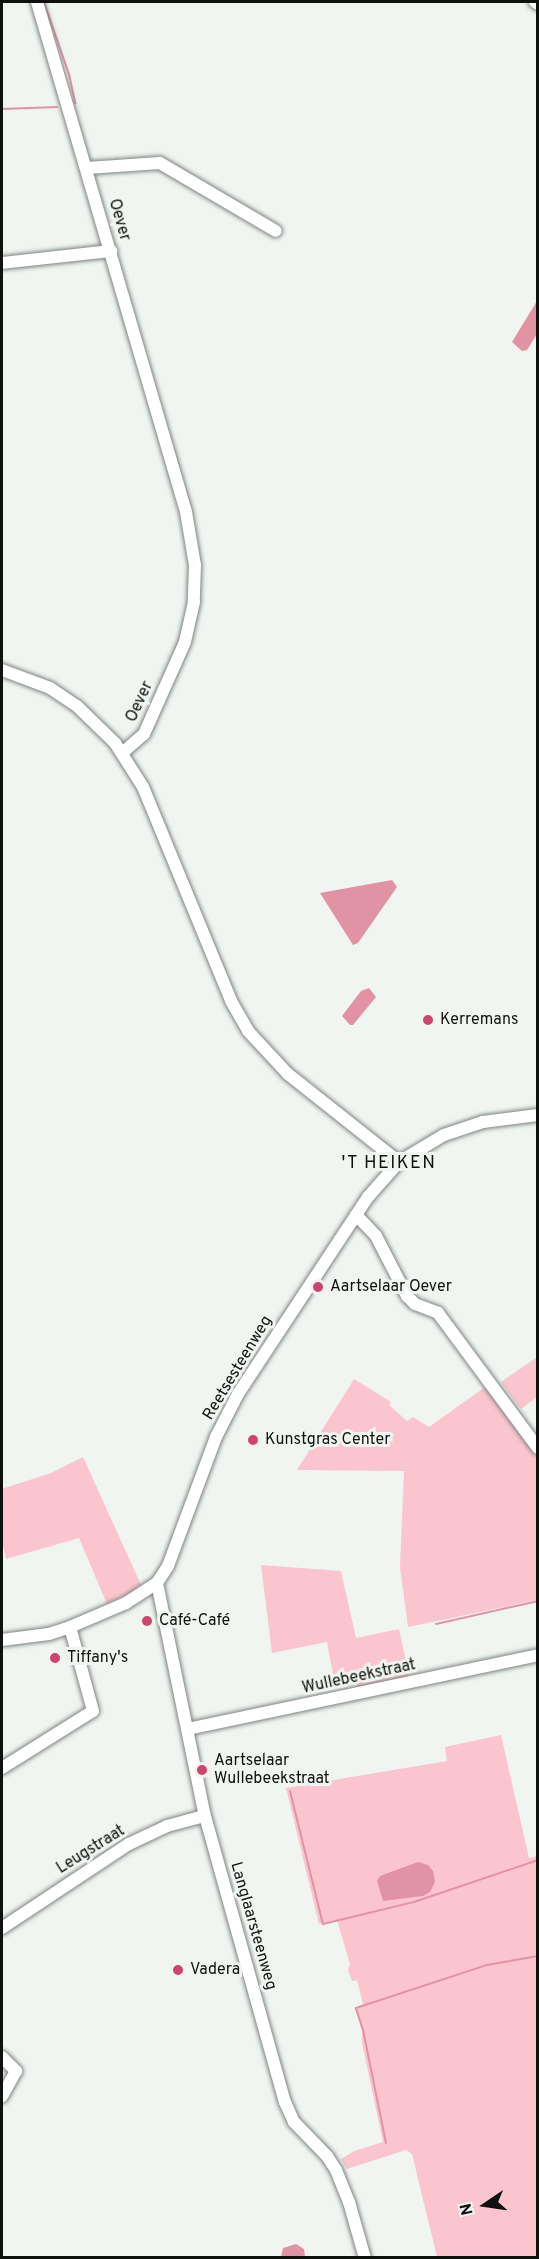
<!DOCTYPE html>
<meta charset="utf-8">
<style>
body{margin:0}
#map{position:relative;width:539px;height:2259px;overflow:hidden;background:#f0f5f1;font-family:Overpass,sans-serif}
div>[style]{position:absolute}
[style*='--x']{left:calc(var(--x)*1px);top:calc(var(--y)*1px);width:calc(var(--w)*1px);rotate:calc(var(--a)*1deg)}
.green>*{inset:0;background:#fac5cf}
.water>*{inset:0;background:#e192a4}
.stream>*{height:2px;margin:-1px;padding:0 1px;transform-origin:1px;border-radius:1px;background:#e192a4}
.roads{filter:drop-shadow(0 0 2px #808582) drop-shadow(0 0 2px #808582)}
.minor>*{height:12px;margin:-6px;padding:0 6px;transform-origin:6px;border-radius:6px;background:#fff}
.dots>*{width:16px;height:16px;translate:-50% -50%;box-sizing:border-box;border:3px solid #f0f5f1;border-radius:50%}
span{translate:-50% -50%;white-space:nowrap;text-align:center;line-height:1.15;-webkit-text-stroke:6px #f0f5f1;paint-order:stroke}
.street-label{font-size:16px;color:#0f110f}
.poi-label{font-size:16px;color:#0f110f}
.left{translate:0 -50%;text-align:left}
.neighbourhood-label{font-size:18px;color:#0f110f;letter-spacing:1.5px}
.frame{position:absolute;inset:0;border:3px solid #0f110f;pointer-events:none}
.north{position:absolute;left:455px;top:2175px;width:60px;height:60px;-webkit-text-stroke:4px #f0f5f1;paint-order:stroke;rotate:257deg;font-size:16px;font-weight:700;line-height:24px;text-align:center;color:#0f110f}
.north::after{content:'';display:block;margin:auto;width:21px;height:27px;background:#0f110f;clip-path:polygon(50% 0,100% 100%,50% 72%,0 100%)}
</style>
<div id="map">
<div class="green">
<div style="clip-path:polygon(537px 1357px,537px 1397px,521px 1409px,501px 1382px)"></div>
<div style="clip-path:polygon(354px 1379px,391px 1402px,389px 1405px,407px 1421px,413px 1417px,429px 1427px,492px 1382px,537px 1444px,537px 1600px,408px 1627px,400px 1567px,404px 1471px,297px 1470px)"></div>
<div style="clip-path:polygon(83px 1457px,142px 1587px,107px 1604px,79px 1538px,6px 1559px,2px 1542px,2px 1489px,51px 1473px)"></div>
<div style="clip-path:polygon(261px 1565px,341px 1571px,356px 1638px,399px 1629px,409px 1675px,406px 1679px,358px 1691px,356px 1680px,337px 1682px,334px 1679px,327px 1642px,272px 1653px)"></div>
<div style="clip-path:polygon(501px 1735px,529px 1858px,537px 1856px,537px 2257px,437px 2257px,412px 2154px,406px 2150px,347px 2169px,341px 2159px,354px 2151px,383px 2142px,362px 2043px,362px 2030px,355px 2008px,363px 2004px,357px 1980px,352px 1981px,348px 1970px,350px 1964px,337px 1920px,319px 1924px,286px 1788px,447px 1761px,445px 1747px)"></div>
</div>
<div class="water">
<div style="clip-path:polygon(537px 301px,537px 334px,527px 350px,522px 351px,512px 342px)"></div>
<div style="clip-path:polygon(392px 880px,397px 887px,358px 943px,353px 945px,320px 893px)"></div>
<div style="clip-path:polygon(369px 988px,376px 997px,353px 1025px,350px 1025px,342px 1016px,361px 991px)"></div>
<div style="clip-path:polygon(418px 1862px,428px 1865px,433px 1871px,435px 1882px,430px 1892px,423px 1896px,383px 1901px,377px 1881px,380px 1876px)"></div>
<div style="clip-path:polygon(296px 2244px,304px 2249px,305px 2257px,281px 2257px,283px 2248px)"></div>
</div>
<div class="stream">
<div style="--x:44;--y:2;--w:76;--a:70.9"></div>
<div style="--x:69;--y:74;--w:30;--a:78"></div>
<div style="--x:2;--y:109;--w:55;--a:-2.1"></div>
<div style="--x:436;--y:1624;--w:105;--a:-12.7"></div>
<div style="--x:290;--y:1791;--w:137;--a:76.1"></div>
<div style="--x:323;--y:1924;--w:94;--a:-13.6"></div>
<div style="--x:414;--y:1902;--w:131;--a:-18.7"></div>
<div style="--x:386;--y:2143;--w:115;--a:-101.5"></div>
<div style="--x:363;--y:2030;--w:23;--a:-108"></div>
<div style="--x:356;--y:2008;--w:138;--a:-18.2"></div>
<div style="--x:487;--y:1965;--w:52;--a:-10"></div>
</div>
<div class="roads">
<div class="minor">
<div style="--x:37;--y:2;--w:531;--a:73.71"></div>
<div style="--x:186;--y:512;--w:54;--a:80.4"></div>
<div style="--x:195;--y:565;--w:37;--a:92"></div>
<div style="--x:194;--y:602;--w:41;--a:102.7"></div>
<div style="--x:185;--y:642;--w:101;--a:114"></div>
<div style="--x:144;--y:734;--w:29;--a:139"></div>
<div style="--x:535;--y:2;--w:4;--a:34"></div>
<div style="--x:87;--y:168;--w:73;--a:-3.9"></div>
<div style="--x:160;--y:163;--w:134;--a:30.4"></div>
<div style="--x:2;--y:263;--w:110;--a:-6.3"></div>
<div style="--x:2;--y:670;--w:51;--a:20.6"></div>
<div style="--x:50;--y:688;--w:32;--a:34"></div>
<div style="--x:77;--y:706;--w:53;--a:44.2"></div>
<div style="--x:115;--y:743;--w:52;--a:57.5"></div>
<div style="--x:143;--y:787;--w:231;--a:67.6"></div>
<div style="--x:231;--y:1001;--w:34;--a:60"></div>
<div style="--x:248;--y:1031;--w:59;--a:47.1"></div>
<div style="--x:288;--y:1074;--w:142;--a:38.4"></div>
<div style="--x:356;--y:1215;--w:29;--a:46"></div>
<div style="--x:376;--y:1236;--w:68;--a:62.7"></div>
<div style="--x:407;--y:1296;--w:11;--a:45"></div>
<div style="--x:415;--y:1304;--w:25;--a:21"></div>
<div style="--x:438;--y:1313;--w:168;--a:53.5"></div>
<div style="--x:157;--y:1583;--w:238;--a:78.4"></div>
<div style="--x:205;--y:1816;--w:297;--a:74.4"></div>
<div style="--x:285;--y:2102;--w:22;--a:66"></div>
<div style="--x:294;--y:2122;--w:47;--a:45.9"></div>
<div style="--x:327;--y:2156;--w:17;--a:57"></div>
<div style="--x:336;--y:2170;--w:35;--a:68"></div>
<div style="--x:349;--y:2202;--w:58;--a:74.1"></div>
<div style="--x:2;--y:1640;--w:47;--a:-7.3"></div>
<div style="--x:49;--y:1634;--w:22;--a:-18"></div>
<div style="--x:70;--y:1627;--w:61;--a:-23.2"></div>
<div style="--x:126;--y:1603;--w:37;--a:-33"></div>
<div style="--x:157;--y:1583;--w:20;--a:-57"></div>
<div style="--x:168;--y:1566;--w:138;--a:-69.6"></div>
<div style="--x:216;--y:1437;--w:48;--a:-62.9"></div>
<div style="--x:238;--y:1394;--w:236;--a:-56.6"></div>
<div style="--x:368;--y:1197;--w:47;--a:-48.5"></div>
<div style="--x:399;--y:1162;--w:52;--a:-31"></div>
<div style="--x:444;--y:1135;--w:41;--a:-18.4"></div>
<div style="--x:483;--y:1122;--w:55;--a:-7.3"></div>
<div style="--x:188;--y:1729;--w:358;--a:-11.9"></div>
<div style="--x:2;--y:1768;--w:107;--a:-32.1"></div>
<div style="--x:93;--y:1711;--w:87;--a:-105.3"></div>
<div style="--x:2;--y:1928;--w:152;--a:-33.5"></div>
<div style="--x:129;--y:1844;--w:42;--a:-25.3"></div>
<div style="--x:167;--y:1826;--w:39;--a:-15"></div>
<div style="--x:2;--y:2057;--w:20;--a:45"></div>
<div style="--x:16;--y:2071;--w:29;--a:119"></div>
</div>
</div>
<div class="dots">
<div style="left:428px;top:1020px;background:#d04370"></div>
<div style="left:318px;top:1287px;background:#d04370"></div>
<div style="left:253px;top:1440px;background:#d04370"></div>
<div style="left:147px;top:1621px;background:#d04370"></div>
<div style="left:55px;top:1658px;background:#d04370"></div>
<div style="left:202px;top:1770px;background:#d04370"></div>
<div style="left:178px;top:1970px;background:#d04370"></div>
</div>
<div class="street-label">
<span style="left:119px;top:220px;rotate:74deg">Oever</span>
<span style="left:140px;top:702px;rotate:-65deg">Oever</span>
<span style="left:238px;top:1368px;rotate:-59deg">Reetsesteenweg</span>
<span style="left:359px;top:1677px;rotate:-12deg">Wullebeekstraat</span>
<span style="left:91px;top:1850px;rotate:-32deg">Leugstraat</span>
<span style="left:253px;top:1926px;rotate:74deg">Langlaarsteenweg</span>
</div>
<div class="poi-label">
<span class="left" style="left:440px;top:1020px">Kerremans</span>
<span class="left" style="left:330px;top:1287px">Aartselaar Oever</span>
<span class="left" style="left:265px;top:1440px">Kunstgras Center</span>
<span class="left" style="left:159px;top:1621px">Café-Café</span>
<span class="left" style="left:67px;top:1658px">Tiffany's</span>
<span class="left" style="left:214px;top:1770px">Aartselaar<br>Wullebeekstraat</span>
<span class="left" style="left:190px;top:1970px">Vadera</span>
</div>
<div class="neighbourhood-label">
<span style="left:389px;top:1164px">'T HEIKEN</span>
</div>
<div class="frame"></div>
<div class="north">N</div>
</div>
